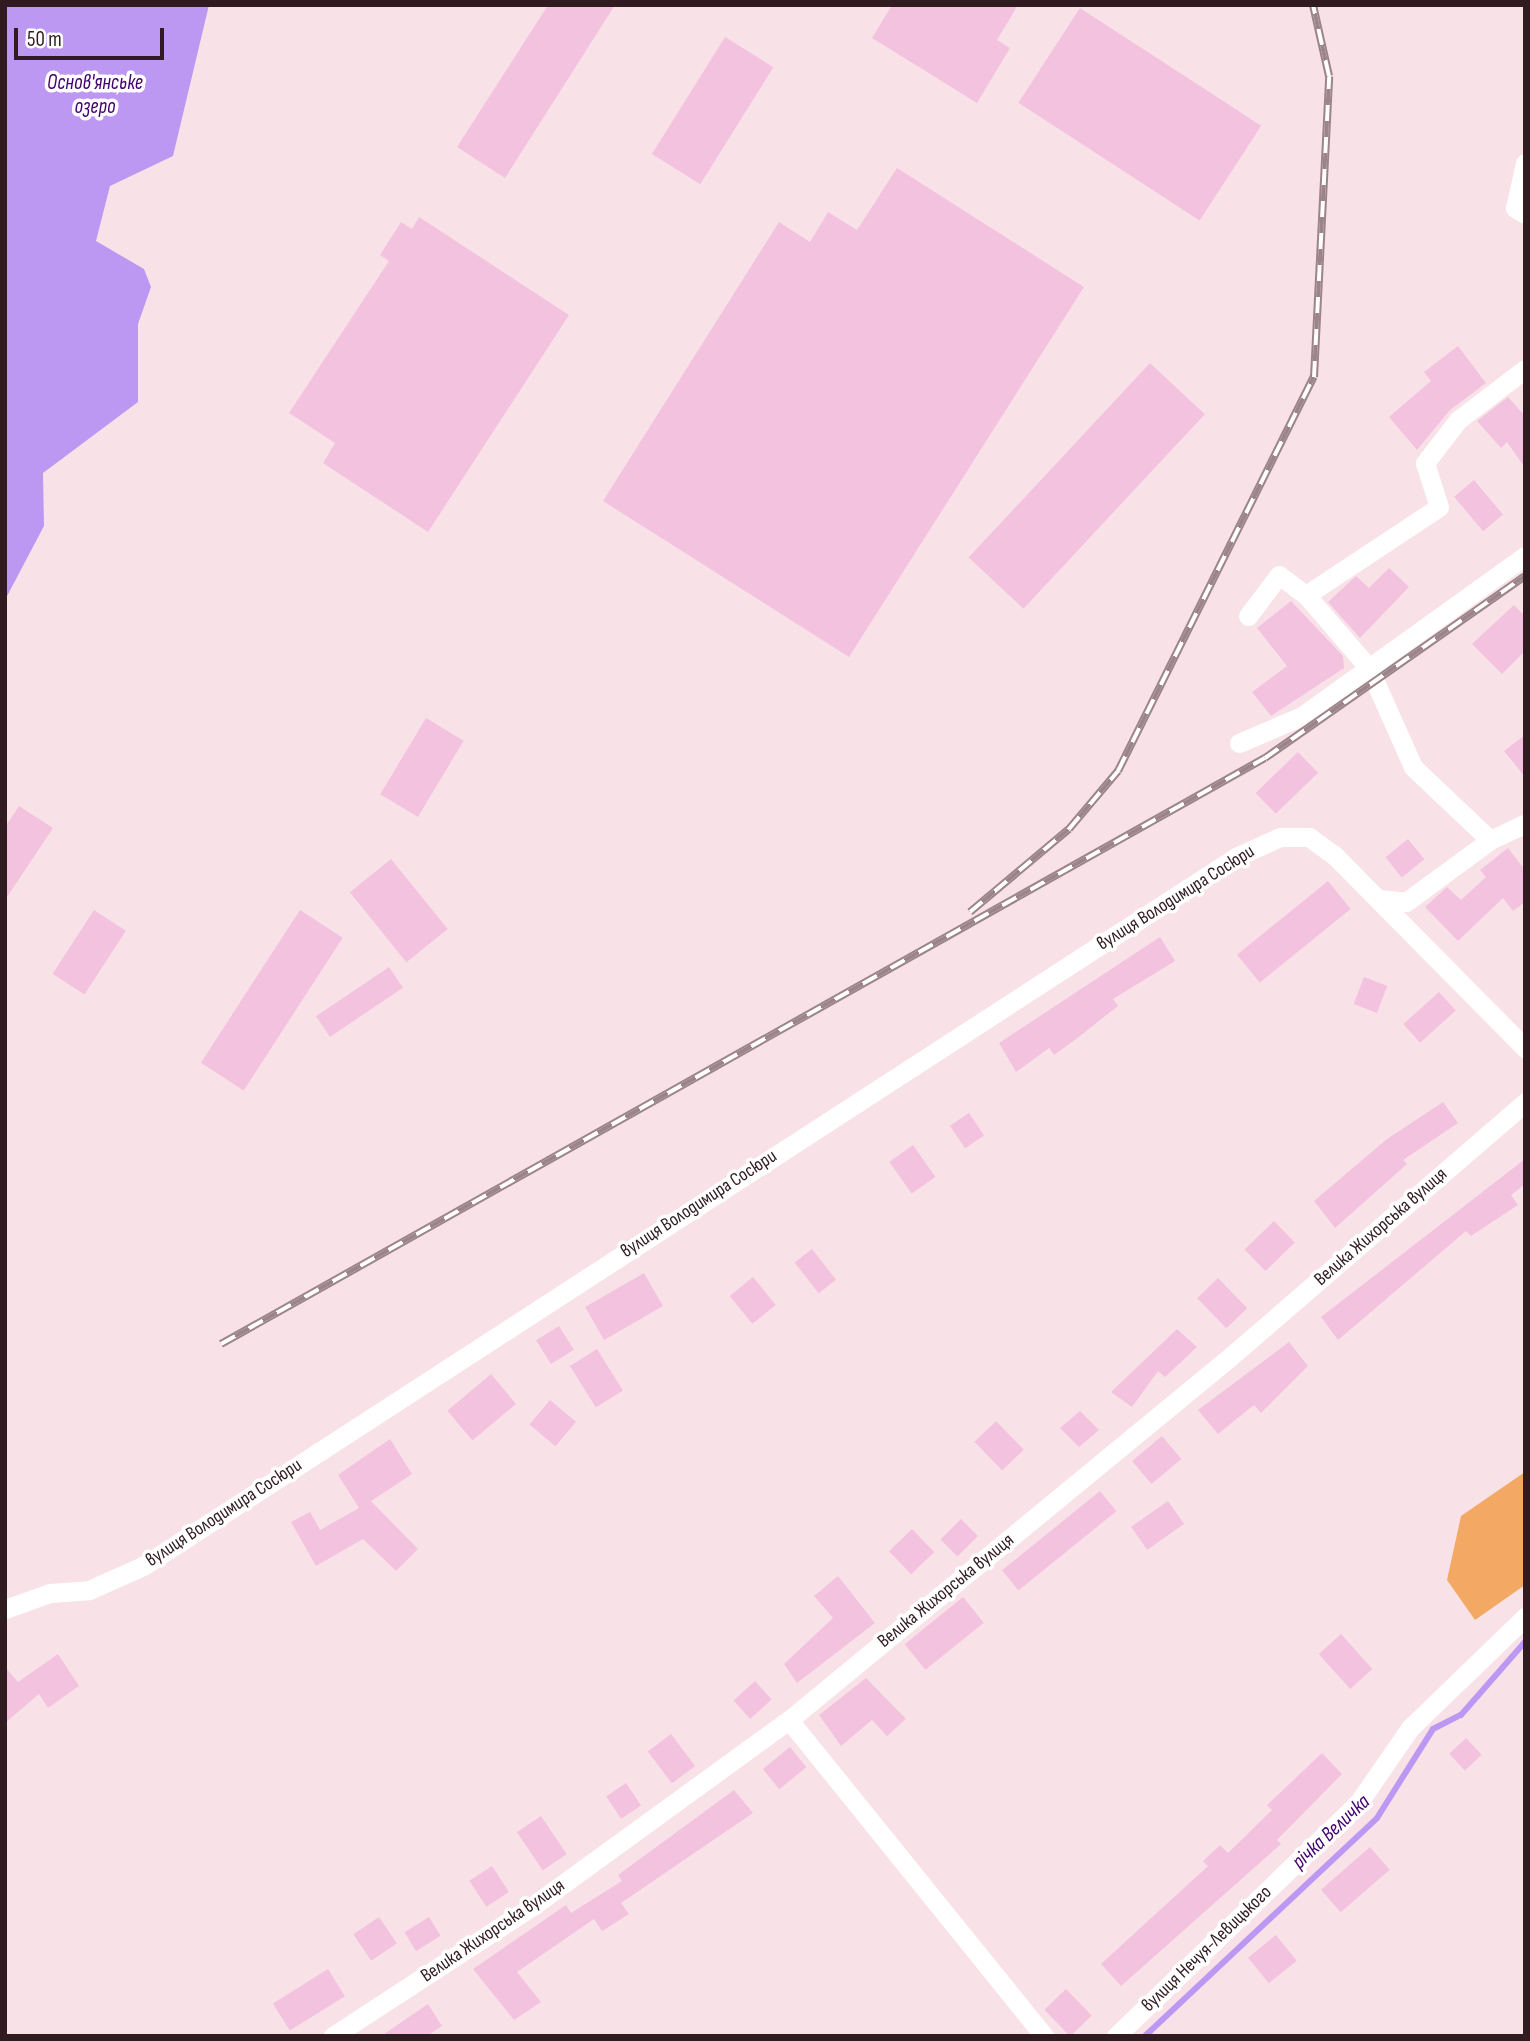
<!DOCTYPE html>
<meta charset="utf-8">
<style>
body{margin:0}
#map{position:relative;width:1530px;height:2041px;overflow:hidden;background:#f9e2e7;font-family:"Sofia Sans Condensed",sans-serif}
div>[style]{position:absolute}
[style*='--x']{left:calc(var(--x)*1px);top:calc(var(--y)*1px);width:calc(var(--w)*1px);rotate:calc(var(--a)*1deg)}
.green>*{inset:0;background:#f3a863}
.water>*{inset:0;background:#bd98f3}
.stream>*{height:6px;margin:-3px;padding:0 3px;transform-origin:3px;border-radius:3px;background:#bd98f3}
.building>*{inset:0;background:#f3c2df;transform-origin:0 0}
.street>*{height:19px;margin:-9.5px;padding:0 9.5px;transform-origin:9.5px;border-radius:9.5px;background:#fff}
.rail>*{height:8px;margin-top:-4px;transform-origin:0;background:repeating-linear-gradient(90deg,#fff 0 16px,#9b858a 0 32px);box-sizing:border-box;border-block:2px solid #9b858a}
span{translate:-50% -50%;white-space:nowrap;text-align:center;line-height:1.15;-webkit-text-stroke:7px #fff;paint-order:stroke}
.street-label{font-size:19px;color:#2f1b20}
.water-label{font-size:21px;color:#40006f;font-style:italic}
.frame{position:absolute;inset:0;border:7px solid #2f1b20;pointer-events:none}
.scale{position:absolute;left:14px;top:28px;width:150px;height:32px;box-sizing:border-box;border:4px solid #2f1b20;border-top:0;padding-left:9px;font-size:21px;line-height:24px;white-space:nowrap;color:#2f1b20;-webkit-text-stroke:5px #fff;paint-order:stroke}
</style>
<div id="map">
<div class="green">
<div style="clip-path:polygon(1525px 1472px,1525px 1585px,1475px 1620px,1447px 1580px,1461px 1516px)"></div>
</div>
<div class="water">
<div style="clip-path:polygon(5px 5px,209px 5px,173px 156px,110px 186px,96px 241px,144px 269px,151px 287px,138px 324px,138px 402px,43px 473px,44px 526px,5px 600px)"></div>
</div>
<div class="stream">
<div style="--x:1145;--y:2036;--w:318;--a:-43.2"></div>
<div style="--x:1377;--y:1818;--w:105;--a:-57.8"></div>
<div style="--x:1433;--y:1729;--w:31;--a:-27"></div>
<div style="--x:1461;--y:1715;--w:97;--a:-48.8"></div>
</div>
<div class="building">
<div style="clip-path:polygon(548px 5px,615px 5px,505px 178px,457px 147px)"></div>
<div style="clip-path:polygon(892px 5px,1018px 5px,997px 40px,1010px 48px,977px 103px,872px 38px)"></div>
<div style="left:1080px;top:8px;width:216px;height:113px;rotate:33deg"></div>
<div style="left:725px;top:37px;width:57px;height:138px;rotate:32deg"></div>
<div style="clip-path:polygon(897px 168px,1084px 287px,849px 657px,603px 501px,779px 222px,810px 242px,828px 212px,857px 230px)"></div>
<div style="clip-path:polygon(419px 217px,569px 315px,428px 532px,323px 463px,335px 443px,289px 413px,389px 261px,380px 255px,401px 222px,412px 229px)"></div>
<div style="clip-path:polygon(1458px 346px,1486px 383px,1450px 410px,1417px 450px,1389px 417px,1431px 381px,1424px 372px)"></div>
<div style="left:1150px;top:363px;width:75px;height:266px;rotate:43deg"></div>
<div style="clip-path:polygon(1508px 397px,1525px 416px,1525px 468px,1507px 442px,1501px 448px,1477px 421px)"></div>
<div style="left:1474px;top:480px;width:45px;height:26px;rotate:50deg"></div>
<div style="clip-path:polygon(1389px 568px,1409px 587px,1360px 638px,1328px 602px,1356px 576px,1369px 588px)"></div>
<div style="clip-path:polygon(1291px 601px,1343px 656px,1344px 668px,1271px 716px,1252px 692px,1287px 666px,1257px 628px)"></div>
<div style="clip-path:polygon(1514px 605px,1525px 616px,1525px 651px,1502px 674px,1472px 644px)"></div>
<div style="left:426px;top:718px;width:44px;height:89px;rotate:31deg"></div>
<div style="clip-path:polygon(1525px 735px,1525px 777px,1504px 751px)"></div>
<div style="left:1298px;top:752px;width:29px;height:59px;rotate:46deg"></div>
<div style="clip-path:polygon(19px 806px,53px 828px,5px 900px,5px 827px)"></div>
<div style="left:1408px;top:839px;width:26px;height:29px;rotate:51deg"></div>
<div style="clip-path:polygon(1508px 848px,1525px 870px,1525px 902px,1513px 911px,1503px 898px,1458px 941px,1425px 907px,1447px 887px,1461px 900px,1486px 877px,1480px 870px)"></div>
<div style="left:391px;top:859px;width:90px;height:53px;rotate:51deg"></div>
<div style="left:1328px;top:881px;width:36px;height:117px;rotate:51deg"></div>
<div style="left:94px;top:910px;width:38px;height:76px;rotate:33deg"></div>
<div style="left:300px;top:910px;width:51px;height:182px;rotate:33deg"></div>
<div style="clip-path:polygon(1160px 937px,1175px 961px,1113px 999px,1118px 1006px,1076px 1039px,1054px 1055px,1049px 1048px,1016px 1072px,999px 1043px)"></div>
<div style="left:389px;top:967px;width:25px;height:88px;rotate:56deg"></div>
<div style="left:1364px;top:977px;width:25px;height:29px;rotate:21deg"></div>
<div style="left:1439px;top:992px;width:25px;height:48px;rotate:48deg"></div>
<div style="clip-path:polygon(1443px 1102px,1458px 1123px,1403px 1160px,1407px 1164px,1335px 1228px,1314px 1201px,1387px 1139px)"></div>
<div style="left:969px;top:1113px;width:27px;height:23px;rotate:56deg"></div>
<div style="left:913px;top:1145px;width:39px;height:29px;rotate:55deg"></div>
<div style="clip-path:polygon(1525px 1159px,1525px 1184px,1511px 1195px,1518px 1205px,1471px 1236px,1466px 1231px,1338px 1340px,1321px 1317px)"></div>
<div style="left:1274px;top:1221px;width:30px;height:41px;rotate:46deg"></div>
<div style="left:812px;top:1249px;width:39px;height:22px;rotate:52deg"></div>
<div style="left:644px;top:1273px;width:38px;height:68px;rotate:60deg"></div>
<div style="left:753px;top:1277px;width:36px;height:30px;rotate:51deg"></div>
<div style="left:1218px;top:1278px;width:42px;height:29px;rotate:46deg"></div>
<div style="left:559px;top:1326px;width:28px;height:27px;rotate:58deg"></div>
<div style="clip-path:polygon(1177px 1329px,1197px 1347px,1165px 1377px,1158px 1371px,1132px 1407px,1111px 1392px)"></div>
<div style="clip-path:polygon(1289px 1342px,1308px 1366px,1261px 1413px,1254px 1405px,1218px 1434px,1198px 1410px)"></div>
<div style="left:597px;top:1349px;width:49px;height:32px;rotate:58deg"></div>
<div style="left:491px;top:1374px;width:39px;height:57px;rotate:50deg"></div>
<div style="left:550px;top:1400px;width:34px;height:32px;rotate:40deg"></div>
<div style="clip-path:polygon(1080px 1411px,1099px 1430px,1079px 1447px,1060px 1428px)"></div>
<div style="left:996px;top:1421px;width:40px;height:30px;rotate:46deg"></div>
<div style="left:1162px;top:1436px;width:30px;height:39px;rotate:50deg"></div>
<div style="clip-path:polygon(390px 1439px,412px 1474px,371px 1501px,418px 1549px,396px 1571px,363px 1539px,316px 1566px,291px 1522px,310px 1512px,320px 1530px,359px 1508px,338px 1475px)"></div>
<div style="left:1100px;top:1491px;width:26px;height:126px;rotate:51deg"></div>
<div style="left:1168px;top:1501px;width:28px;height:45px;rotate:55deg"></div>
<div style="left:961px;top:1519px;width:24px;height:29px;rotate:45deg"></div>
<div style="left:912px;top:1529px;width:32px;height:32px;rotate:46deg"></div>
<div style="clip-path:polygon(838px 1576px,875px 1623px,797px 1683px,784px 1664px,833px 1618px,814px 1596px)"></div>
<div style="left:963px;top:1597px;width:33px;height:75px;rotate:51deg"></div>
<div style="left:1341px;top:1634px;width:47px;height:30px;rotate:48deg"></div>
<div style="clip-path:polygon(58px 1654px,79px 1686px,48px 1708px,39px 1694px,5px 1723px,5px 1667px,18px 1682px)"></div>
<div style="clip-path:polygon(866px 1678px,906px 1719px,887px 1736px,872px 1720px,841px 1746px,819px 1715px)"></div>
<div style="left:755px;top:1681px;width:25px;height:29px;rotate:48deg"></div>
<div style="left:671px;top:1734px;width:40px;height:29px;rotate:53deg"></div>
<div style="left:1466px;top:1738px;width:23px;height:23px;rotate:47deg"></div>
<div style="left:790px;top:1747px;width:26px;height:35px;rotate:51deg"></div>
<div style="clip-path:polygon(1322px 1753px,1342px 1774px,1277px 1840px,1281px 1844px,1121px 1986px,1101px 1964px,1208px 1866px,1203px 1861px,1220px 1845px,1228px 1853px,1272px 1810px,1267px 1805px)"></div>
<div style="left:626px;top:1783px;width:27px;height:24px;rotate:56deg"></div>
<div style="clip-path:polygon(734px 1790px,753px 1813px,621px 1903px,629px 1914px,602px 1931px,594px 1919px,517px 1972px,541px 2002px,514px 2020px,473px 1969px,566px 1905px,571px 1913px,622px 1881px,618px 1875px)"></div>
<div style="left:541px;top:1816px;width:46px;height:29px;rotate:56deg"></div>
<div style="left:1370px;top:1847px;width:30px;height:65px;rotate:49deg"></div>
<div style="left:492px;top:1866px;width:31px;height:27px;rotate:57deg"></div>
<div style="left:379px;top:1917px;width:32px;height:31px;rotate:56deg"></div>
<div style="left:429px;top:1917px;width:22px;height:29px;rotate:58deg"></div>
<div style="left:1276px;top:1935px;width:33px;height:36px;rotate:51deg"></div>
<div style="left:328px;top:1969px;width:32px;height:65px;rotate:58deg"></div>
<div style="left:1066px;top:1989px;width:37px;height:30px;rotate:46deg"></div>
<div style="clip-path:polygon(428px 2004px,442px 2026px,427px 2036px,381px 2036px)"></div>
</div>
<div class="street">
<div style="--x:1525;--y:163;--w:46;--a:102.5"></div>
<div style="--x:1515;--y:208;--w:12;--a:31"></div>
<div style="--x:1306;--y:595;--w:159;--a:-33.5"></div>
<div style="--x:1439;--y:507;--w:46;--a:-107.7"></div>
<div style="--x:1425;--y:463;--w:54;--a:-52.5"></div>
<div style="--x:1458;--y:420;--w:84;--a:-37.3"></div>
<div style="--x:1248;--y:616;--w:51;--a:-52.9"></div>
<div style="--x:1279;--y:575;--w:34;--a:37"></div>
<div style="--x:1306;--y:595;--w:96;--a:49.2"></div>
<div style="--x:1369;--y:668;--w:108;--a:66"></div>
<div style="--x:1413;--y:767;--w:106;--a:43.5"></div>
<div style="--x:1239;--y:743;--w:69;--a:-23.2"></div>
<div style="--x:1302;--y:716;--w:274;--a:-35.7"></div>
<div style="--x:1379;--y:899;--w:27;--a:6"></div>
<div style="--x:1406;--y:902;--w:104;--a:-36.4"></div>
<div style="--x:1490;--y:840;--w:38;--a:-25"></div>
<div style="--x:5;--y:1609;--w:48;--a:-19.6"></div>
<div style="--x:50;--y:1593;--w:39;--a:-4"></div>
<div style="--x:89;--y:1590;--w:59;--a:-24"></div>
<div style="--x:143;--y:1566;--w:1303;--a:-32.97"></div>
<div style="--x:1236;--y:857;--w:48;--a:-24.4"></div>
<div style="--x:1280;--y:837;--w:29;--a:0"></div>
<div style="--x:1309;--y:837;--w:31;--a:36"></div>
<div style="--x:1334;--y:855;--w:272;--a:45.3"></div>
<div style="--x:789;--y:1720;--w:406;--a:51.1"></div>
<div style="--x:333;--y:2036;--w:240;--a:-33.1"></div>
<div style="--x:534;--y:1905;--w:315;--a:-36"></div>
<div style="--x:789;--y:1720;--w:571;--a:-39.46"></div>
<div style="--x:1230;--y:1357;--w:390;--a:-40.8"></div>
<div style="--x:1116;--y:2036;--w:337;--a:-43.9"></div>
<div style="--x:1359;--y:1802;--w:90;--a:-55.4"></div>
<div style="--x:1410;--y:1728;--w:160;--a:-44"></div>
</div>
<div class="rail">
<div style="--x:970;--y:912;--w:129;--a:-40"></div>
<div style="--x:1069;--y:829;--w:76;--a:-49.8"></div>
<div style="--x:1118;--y:771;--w:440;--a:-63.6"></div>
<div style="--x:1314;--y:377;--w:301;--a:-87.1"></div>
<div style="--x:1329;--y:76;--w:73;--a:-102.7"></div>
<div style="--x:221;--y:1344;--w:1197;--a:-29.31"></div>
<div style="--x:1265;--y:758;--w:317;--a:-35"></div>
</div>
<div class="street-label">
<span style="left:1176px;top:898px;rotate:-32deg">вулиця Володимира Сосюри</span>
<span style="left:699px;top:1204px;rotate:-33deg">вулиця Володимира Сосюри</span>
<span style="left:1381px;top:1227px;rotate:-41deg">Велика Жихорська вулиця</span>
<span style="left:224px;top:1513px;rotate:-33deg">вулиця Володимира Сосюри</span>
<span style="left:946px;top:1591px;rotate:-39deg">Велика Жихорська вулиця</span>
<span style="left:493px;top:1931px;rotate:-34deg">Велика Жихорська вулиця</span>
<span style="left:1207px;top:1949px;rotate:-44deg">вулиця Нечуя-Левицького</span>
</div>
<div class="water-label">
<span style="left:95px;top:95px">Основ'янське<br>озеро</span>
<span style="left:1331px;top:1832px;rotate:-43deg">річка Величка</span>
</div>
<div class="frame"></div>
<div class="scale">50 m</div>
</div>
